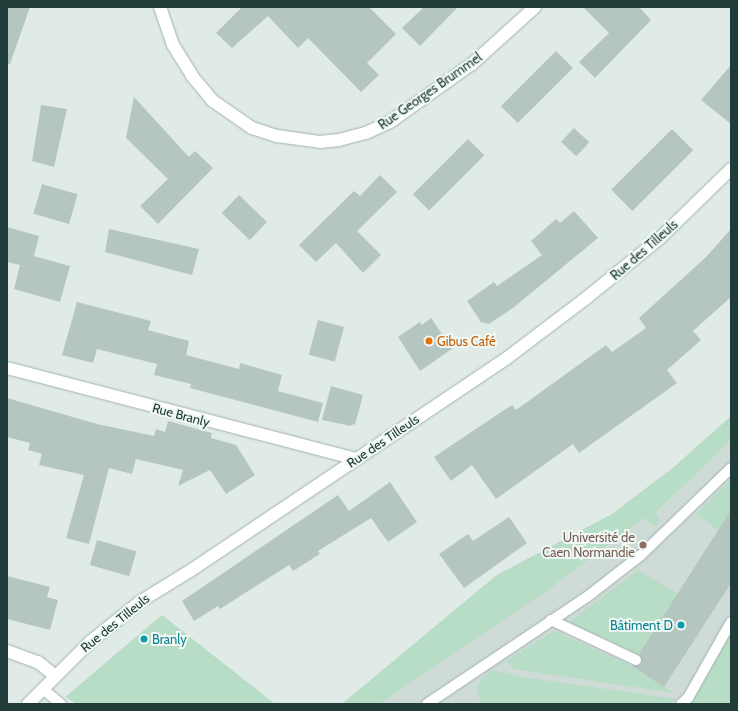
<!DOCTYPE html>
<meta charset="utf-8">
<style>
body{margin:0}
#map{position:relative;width:738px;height:711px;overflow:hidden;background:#e0ebe7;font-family:Cabin,sans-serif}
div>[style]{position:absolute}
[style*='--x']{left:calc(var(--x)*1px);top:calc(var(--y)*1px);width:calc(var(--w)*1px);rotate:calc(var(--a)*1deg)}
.built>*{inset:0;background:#cedbd7}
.green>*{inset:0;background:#b8ddc6}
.building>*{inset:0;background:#b5c6c1;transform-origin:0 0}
.roads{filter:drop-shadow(0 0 1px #a3b3af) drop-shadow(0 0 1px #a3b3af)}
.service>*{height:10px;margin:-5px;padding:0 5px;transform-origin:5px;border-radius:5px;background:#fff}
.minor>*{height:12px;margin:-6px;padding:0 6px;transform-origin:6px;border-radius:6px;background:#fff}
.tertiary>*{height:12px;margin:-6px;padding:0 6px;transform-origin:6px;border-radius:6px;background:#fff}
.dots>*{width:11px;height:11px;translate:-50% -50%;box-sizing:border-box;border:2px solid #f0f8f5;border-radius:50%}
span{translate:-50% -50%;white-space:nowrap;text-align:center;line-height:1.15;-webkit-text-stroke:4px #f0f8f5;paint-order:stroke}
.street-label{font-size:13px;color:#203c38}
.food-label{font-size:13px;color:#c56008}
.left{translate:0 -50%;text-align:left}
.education-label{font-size:13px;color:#785e54}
.right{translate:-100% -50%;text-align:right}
.culture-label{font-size:13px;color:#0d838f}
.frame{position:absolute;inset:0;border:8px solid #203c38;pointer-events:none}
</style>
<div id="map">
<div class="built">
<div style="clip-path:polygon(731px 416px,731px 704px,342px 704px,497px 575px,612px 514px,674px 467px)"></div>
</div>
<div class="green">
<div style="clip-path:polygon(731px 416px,731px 440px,656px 512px,660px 522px,654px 527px,643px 518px,552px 587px,379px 704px,342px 704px,497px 575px,612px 514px,674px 467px)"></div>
<div style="clip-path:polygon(730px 481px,731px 510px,718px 530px,696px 514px)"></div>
<div style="clip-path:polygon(638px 570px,678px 594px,639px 655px,569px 622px)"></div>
<div style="clip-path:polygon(162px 615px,275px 704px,77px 704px,65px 697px)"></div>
<div style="clip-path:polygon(554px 631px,632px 666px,674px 693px,514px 669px,506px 661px)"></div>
<div style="clip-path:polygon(730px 633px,731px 704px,691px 704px)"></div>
<div style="clip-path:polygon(492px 670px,522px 677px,676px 699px,671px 704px,481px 704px,477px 688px,481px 679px)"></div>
</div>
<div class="building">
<div style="clip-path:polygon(7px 7px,30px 7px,10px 64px,7px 64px)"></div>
<div style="clip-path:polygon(242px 7px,369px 7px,396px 34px,367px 63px,379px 75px,361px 92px,308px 38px,298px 48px,268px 16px,232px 48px,216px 33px)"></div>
<div style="clip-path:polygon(424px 7px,458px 7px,420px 46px,402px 28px)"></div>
<div style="clip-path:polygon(583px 7px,639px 7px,651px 20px,595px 78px,579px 62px,609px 33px)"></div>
<div style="left:556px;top:51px;width:24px;height:78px;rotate:45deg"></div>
<div style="clip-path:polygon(731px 65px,731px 124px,701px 100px)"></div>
<div style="clip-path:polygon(134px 97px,189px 157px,195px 151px,213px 168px,158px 224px,140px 206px,168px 179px,126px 138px)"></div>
<div style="clip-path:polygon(41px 105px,67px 109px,54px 167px,32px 161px)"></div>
<div style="left:574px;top:128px;width:21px;height:19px;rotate:43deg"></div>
<div style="left:672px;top:129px;width:30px;height:86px;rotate:45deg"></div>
<div style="left:468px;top:139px;width:23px;height:78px;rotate:45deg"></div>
<div style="clip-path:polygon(380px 175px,397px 192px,357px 231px,381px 255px,363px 273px,336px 243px,316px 262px,299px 245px,354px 191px,360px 196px)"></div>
<div style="left:42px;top:184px;width:37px;height:31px;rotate:16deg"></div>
<div style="left:239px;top:195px;width:39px;height:25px;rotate:44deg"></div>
<div style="clip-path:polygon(574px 211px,598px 238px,513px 308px,489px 324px,481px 322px,467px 301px,494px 282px,497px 286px,542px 255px,531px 241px,556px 219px,560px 223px)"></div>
<div style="clip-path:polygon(7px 227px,39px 236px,34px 256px,70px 266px,60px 302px,14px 289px,20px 265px,7px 262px)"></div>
<div style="clip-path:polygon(109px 229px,199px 249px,192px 275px,105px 252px)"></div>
<div style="clip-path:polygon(731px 229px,731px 297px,693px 331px,701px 340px,667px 370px,677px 383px,579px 453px,573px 444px,496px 499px,472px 465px,451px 481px,434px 457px,512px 405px,516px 410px,606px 345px,612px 352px,646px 328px,639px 318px,706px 257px)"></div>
<div style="clip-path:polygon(77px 302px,151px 321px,148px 330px,189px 341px,186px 355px,239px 369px,240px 363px,282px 375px,278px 391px,323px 403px,318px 422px,190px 388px,191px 384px,154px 375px,157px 364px,97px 349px,93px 363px,62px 355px)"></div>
<div style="clip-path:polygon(431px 318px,452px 349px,420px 371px,398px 337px,420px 322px,422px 325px)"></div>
<div style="left:318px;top:320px;width:27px;height:36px;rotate:15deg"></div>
<div style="clip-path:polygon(331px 386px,363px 395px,355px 425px,352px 424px,351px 426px,322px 420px)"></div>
<div style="clip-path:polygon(7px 398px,97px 424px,154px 436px,156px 429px,165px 432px,168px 421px,212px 433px,211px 438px,236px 445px,255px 475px,226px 494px,210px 470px,178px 486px,183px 470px,136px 459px,132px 474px,109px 468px,89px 544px,66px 538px,84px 475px,39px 465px,42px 454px,28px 450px,30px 443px,7px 437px)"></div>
<div style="clip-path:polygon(390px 482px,417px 522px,388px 542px,371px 518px,318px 551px,320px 554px,293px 571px,289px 565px,220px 609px,218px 606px,194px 621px,182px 601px,338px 495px,349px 511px)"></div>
<div style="clip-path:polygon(731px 510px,731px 583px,664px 687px,632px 666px,642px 663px,639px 654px)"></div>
<div style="clip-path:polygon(509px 517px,527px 543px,464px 588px,439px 554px,468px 534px,473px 541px)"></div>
<div style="left:97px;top:540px;width:41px;height:26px;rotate:16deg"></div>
<div style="clip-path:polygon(7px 576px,50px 587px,47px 597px,58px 600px,50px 630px,7px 619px)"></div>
</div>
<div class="roads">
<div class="service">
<div style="--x:551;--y:620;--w:94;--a:25.2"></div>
<div style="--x:43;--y:689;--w:23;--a:40"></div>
<div style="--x:427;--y:704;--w:192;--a:-33.8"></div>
<div style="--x:587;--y:597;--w:68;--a:-37.9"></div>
<div style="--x:641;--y:555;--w:125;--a:-44"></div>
<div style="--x:681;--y:704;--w:9;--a:-41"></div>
<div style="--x:688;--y:698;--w:87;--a:-60.5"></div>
</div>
<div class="minor">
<div style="--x:160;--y:7;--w:40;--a:71.1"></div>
<div style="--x:173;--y:45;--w:36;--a:58"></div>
<div style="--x:192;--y:76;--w:33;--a:50"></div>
<div style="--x:213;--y:101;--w:47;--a:34.7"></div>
<div style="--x:252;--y:128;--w:26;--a:18"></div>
<div style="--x:277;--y:136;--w:43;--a:7.9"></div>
<div style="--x:320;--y:142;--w:19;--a:-6"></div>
<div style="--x:339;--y:140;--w:28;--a:-15"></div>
<div style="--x:366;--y:133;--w:26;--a:-25"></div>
<div style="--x:390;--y:122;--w:100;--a:-35.3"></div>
<div style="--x:472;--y:64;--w:85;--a:-42.1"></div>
<div style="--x:7;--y:368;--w:361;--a:14.6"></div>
<div style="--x:7;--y:651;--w:33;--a:20"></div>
<div style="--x:38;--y:662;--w:22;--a:39"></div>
</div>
<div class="tertiary">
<div style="--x:28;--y:704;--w:88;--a:-45"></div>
<div style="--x:90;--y:642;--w:65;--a:-38.8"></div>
<div style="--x:141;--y:601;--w:57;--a:-31.5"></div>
<div style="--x:190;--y:571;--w:382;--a:-33.9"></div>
<div style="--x:507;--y:358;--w:98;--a:-37.1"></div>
<div style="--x:585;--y:299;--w:97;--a:-39.1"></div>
<div style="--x:660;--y:238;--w:99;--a:-44.2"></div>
</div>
</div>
<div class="dots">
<div style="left:429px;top:341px;background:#e8710a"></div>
<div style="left:643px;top:545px;background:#8d6e63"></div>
<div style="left:681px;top:625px;background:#0f9aa8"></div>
<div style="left:144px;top:639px;background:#0f9aa8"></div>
</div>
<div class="street-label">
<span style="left:430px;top:91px;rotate:-35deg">Rue Georges Brummel</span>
<span style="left:644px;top:250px;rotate:-41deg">Rue des Tilleuls</span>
<span style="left:181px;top:415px;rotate:15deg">Rue Branly</span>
<span style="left:383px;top:441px;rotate:-34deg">Rue des Tilleuls</span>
<span style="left:115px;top:623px;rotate:-39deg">Rue des Tilleuls</span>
</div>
<div class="food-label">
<span class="left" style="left:437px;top:341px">Gibus Café</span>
</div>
<div class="education-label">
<span class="right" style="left:635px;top:545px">Université de<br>Caen Normandie</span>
</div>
<div class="culture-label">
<span class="right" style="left:673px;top:625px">Bâtiment D</span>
<span class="left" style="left:152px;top:639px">Branly</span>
</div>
<div class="frame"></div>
</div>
